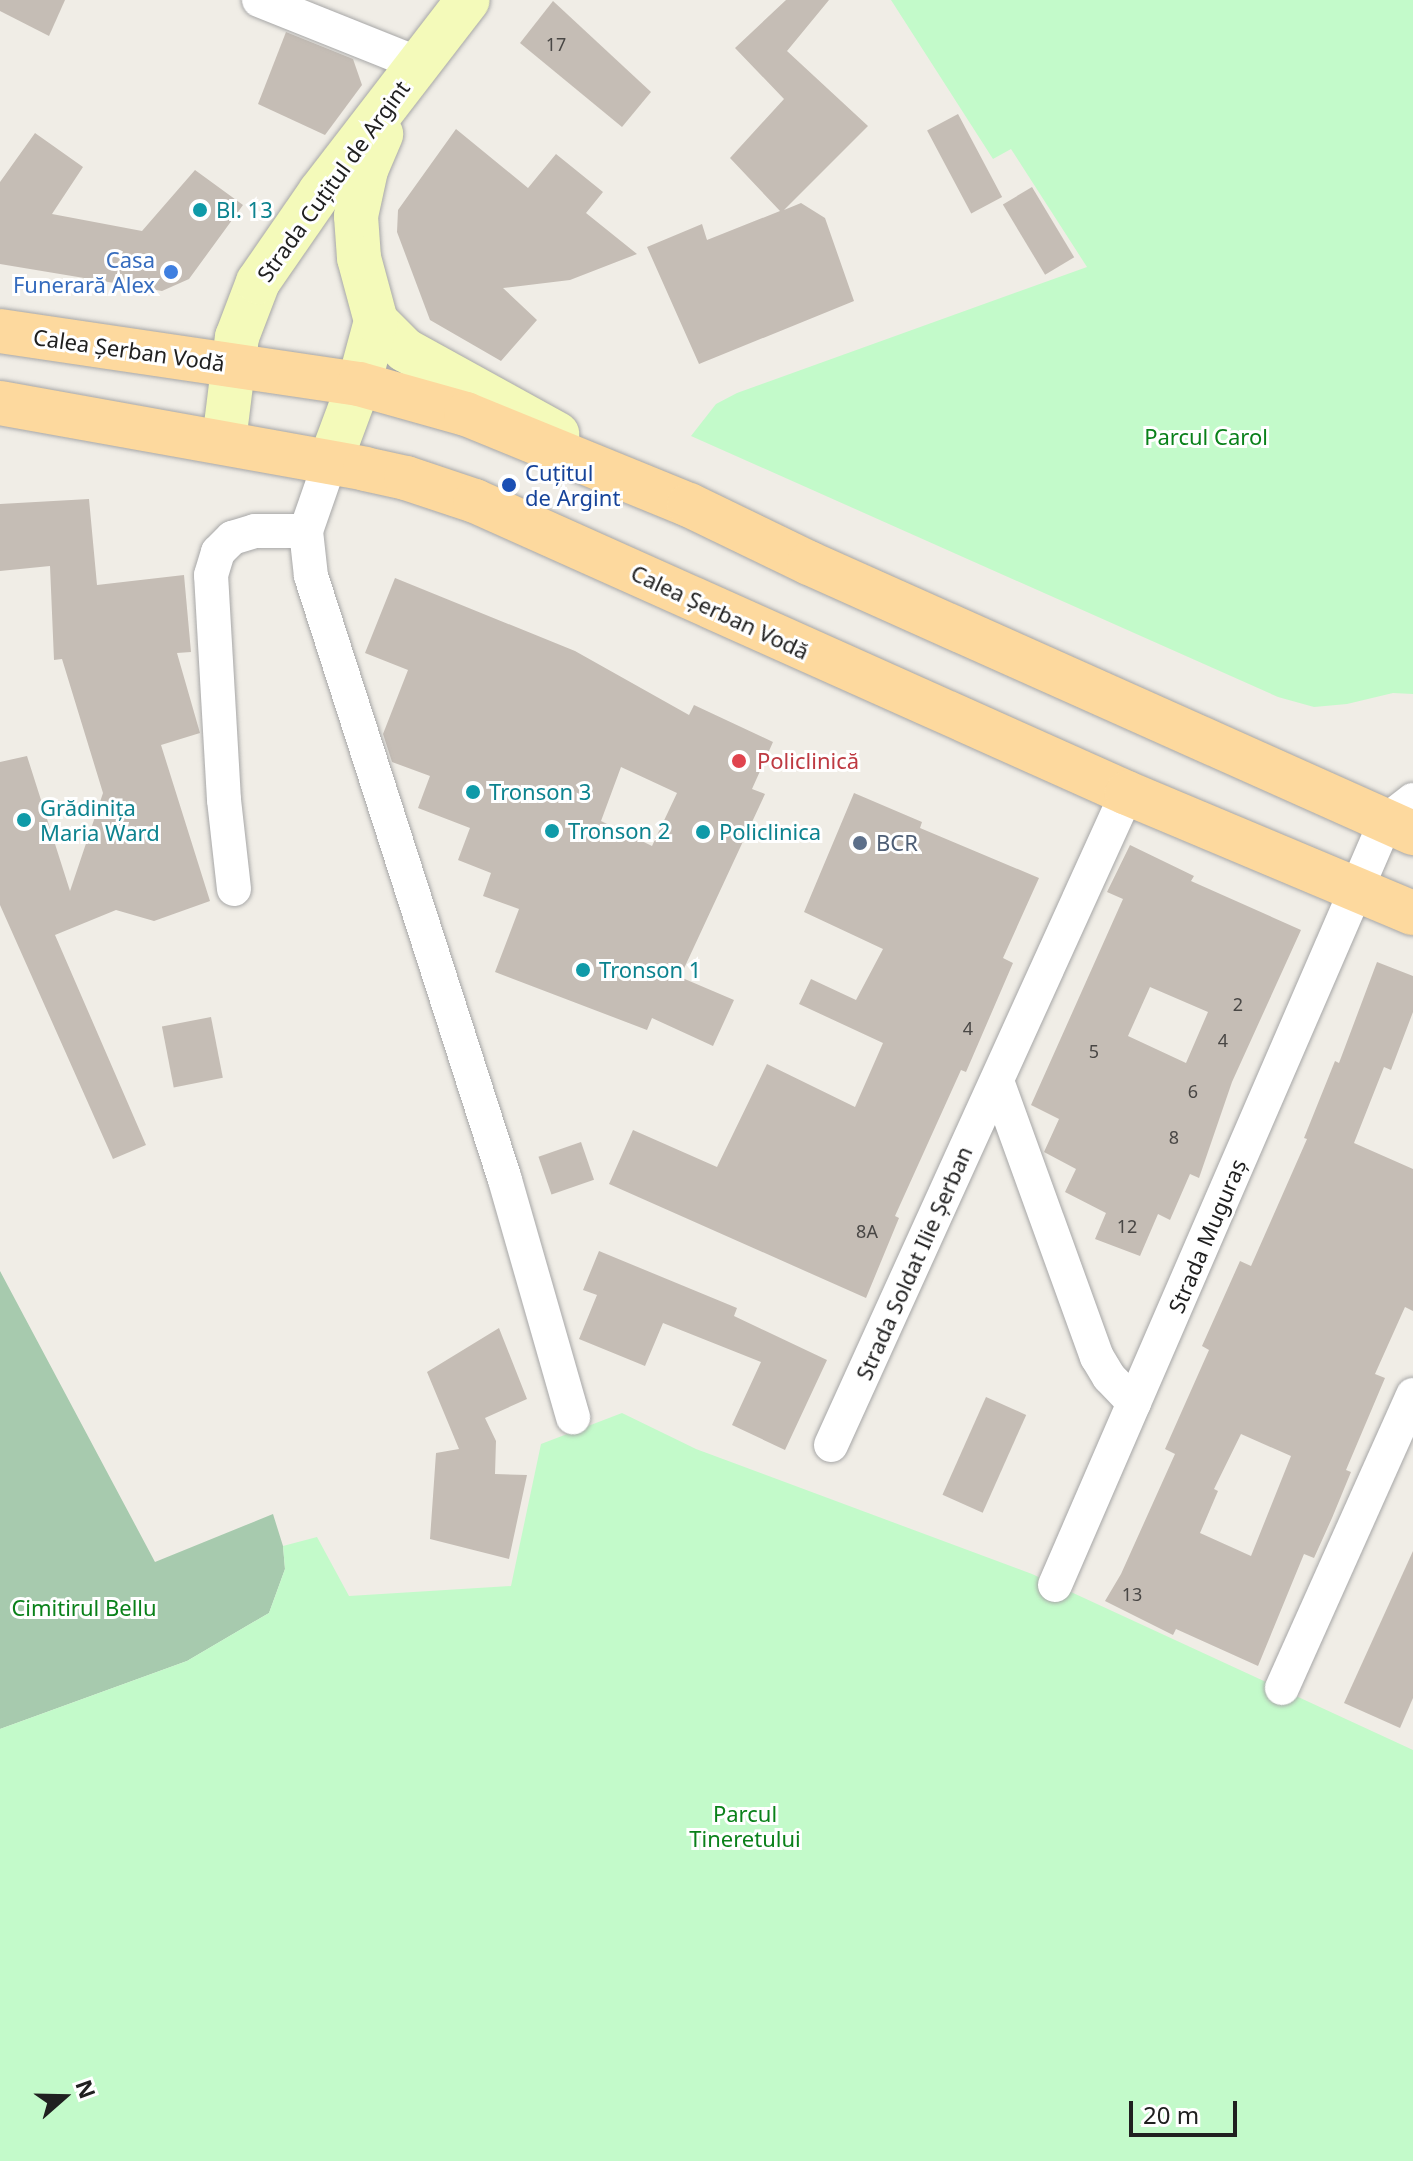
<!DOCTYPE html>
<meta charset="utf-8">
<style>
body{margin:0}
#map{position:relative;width:1413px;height:2161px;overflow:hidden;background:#f0ede6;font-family:"Noto Sans",sans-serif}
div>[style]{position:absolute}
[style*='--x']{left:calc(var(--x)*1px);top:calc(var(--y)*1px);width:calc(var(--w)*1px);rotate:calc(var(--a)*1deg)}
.cemetery>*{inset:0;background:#a7caae}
.park>*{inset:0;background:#c3faca}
.building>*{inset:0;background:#c5bdb5;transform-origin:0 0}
.roads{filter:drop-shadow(0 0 2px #a7a7a7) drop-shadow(0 0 2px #a7a7a7)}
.street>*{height:34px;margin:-17px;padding:0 17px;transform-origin:17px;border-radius:17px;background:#fff}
.secondary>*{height:44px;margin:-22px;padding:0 22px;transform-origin:22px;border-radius:22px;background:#f4faba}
.primary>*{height:44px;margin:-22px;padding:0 22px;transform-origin:22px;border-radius:22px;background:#fdd99e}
.dots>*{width:22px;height:22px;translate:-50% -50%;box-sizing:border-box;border:4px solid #fff;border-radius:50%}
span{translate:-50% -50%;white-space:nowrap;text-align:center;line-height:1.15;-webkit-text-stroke:6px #fff;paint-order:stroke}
.number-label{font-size:18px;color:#494745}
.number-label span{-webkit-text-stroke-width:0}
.street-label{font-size:22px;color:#202020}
.culture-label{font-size:22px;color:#0d838f}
.left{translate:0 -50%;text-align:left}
.shop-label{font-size:22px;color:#366cbe}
.right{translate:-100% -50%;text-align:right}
.park-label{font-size:22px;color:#0a811a}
.transit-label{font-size:22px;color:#164399}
.health-label{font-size:22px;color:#be3a42}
.service-label{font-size:22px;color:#4e5e75}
.north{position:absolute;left:24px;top:2057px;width:80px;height:80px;-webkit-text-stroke:6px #fff;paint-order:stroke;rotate:70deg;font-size:22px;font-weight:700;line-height:32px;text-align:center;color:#202020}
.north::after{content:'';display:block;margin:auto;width:28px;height:36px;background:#202020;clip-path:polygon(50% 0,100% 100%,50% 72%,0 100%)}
.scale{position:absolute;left:1129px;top:2101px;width:108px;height:36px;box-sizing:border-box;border:4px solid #202020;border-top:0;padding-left:10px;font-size:24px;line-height:28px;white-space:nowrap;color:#202020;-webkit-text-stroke:6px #fff;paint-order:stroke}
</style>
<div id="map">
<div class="cemetery">
<div style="clip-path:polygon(0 1271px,155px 1562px,273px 1514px,283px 1546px,285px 1569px,269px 1613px,187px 1661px,0 1729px)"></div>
</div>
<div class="park">
<div style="clip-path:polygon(891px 0,1413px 0,1413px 694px,1393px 693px,1347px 704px,1314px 707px,1278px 697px,691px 436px,716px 404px,737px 393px,1087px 267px,1011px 149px,993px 159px)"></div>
<div style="clip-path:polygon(622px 1413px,696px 1449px,1032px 1574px,1413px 1750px,1413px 2161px,0 2161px,0 1729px,187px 1661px,269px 1613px,285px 1569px,283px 1546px,317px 1537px,349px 1596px,511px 1586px,541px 1444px)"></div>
</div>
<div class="building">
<div style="clip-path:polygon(0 0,65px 0,49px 36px,0 11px)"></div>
<div style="clip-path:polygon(786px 0,829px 0,787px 51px,868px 126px,784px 210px,801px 203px,825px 218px,854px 301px,699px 364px,647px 247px,702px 224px,707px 240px,780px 211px,730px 158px,784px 99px,735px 48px)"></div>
<div style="clip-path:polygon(553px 1px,651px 92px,622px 127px,520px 43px)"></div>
<div style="clip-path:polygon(286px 32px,353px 59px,362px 85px,325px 135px,258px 104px)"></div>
<div style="left:958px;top:114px;width:94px;height:35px;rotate:62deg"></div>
<div style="clip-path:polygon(456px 129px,528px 188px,556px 154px,603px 192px,586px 213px,637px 254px,570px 280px,503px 288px,537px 320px,501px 361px,430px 320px,397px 232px,398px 210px)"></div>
<div style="clip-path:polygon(35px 133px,83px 167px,52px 214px,142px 231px,195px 170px,243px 205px,189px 279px,162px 291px,0 264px,0 182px)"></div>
<div style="left:1032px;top:187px;width:82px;height:34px;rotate:59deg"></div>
<div style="clip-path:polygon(89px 499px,97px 585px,184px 575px,191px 652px,177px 653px,200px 733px,161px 745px,210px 901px,154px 921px,116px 910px,55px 935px,146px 1145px,113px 1159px,0 905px,0 762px,27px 756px,70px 891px,103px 793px,62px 659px,54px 660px,50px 566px,0 571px,0 504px)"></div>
<div style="clip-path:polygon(evenodd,395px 578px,575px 651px,689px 715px,694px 705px,773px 742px,752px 789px,765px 794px,680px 977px,734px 1000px,713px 1046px,652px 1018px,647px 1030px,495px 972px,519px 909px,483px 896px,491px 873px,458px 860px,470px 828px,418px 808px,430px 776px,392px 762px,383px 734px,408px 670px,365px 653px,395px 578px,621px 767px,677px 793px,652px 846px,601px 821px,621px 767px)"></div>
<div style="clip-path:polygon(854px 793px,922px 822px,920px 828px,1039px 878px,1003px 958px,1013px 963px,966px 1072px,961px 1070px,895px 1216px,899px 1218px,866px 1298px,609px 1184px,633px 1130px,717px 1167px,767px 1064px,855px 1107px,883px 1043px,799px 1004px,811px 979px,856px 1000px,883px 949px,804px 912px)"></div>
<div style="clip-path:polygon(evenodd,1130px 845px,1194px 876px,1191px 881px,1301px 930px,1232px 1082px,1199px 1178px,1190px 1174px,1170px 1220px,1158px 1214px,1140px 1256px,1095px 1239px,1106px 1213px,1065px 1192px,1076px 1169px,1044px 1152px,1059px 1119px,1031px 1105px,1123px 899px,1107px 892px,1130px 845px,1150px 987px,1208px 1012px,1186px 1063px,1128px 1036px,1150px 987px)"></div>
<div style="clip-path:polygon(evenodd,1377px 962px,1413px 976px,1413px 1012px,1391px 1070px,1384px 1067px,1354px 1143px,1413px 1169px,1413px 1311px,1405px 1307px,1375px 1374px,1385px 1378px,1346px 1470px,1351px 1472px,1332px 1518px,1314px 1558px,1304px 1554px,1258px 1666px,1176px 1629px,1173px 1635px,1105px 1601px,1121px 1574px,1175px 1454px,1165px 1449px,1209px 1350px,1202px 1346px,1240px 1261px,1251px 1266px,1307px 1139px,1304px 1138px,1335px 1061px,1339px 1063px,1377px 962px,1241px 1434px,1291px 1456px,1251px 1556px,1200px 1533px,1218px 1491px,1214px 1489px,1241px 1434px)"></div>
<div style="left:211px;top:1017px;width:62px;height:50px;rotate:79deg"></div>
<div style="left:581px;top:1142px;width:40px;height:45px;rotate:71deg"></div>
<div style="clip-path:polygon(599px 1251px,737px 1308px,734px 1316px,827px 1360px,785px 1450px,732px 1425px,761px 1362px,663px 1323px,645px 1366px,579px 1339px,597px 1295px,583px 1290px)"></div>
<div style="clip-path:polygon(499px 1328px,527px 1399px,485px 1418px,496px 1441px,495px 1474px,527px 1475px,509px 1559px,430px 1539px,436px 1453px,459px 1449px,427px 1372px)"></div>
<div style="left:986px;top:1397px;width:44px;height:107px;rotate:24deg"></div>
<div style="clip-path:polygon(1413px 1551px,1413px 1698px,1400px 1728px,1344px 1703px)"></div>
</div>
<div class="roads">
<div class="street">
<div style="--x:259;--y:0;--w:172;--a:21.8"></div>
<div style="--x:330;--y:462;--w:73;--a:109.2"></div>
<div style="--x:306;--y:531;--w:45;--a:83.7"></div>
<div style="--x:311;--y:576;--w:634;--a:72.19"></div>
<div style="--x:505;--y:1180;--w:247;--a:74"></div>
<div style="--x:234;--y:889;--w:90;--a:-96.4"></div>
<div style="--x:224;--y:800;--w:225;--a:-93.3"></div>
<div style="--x:211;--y:575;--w:24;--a:-73"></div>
<div style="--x:218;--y:552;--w:20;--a:-45"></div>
<div style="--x:232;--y:538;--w:24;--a:-17"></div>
<div style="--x:255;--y:531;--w:51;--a:0"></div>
<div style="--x:997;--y:1081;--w:294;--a:70.1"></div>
<div style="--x:1097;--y:1357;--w:23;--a:59"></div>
<div style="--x:1109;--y:1377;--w:36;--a:46"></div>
<div style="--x:831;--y:1445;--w:716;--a:-65.58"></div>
<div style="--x:1055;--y:1585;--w:833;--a:-66.58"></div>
<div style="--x:1386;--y:821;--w:34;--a:-38"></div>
<div style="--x:1282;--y:1688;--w:321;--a:-65.9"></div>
</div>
<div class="secondary">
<div style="--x:376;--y:321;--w:41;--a:45"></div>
<div style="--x:405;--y:350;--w:174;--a:28.9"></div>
<div style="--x:224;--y:441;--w:105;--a:-82.9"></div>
<div style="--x:237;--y:337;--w:59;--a:-69.1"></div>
<div style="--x:258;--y:282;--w:109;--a:-55.4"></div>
<div style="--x:320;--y:192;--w:242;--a:-52.4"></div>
<div style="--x:330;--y:462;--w:83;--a:-69.6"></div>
<div style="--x:359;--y:384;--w:65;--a:-74.9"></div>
<div style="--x:376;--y:321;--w:65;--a:-105.1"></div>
<div style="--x:359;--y:258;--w:42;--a:-94.1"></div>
<div style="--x:356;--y:216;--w:47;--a:-77.7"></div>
<div style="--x:366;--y:170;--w:39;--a:-67"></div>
</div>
<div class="primary">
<div style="--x:0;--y:331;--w:363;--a:8.4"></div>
<div style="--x:359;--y:384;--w:111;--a:15.7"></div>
<div style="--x:466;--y:414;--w:241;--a:22.2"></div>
<div style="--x:689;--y:505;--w:133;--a:25.8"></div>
<div style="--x:809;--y:563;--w:662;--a:24.09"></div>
<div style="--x:0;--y:403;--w:371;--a:10.2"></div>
<div style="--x:365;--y:469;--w:42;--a:12.4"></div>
<div style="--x:406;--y:478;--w:73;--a:18.4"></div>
<div style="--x:475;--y:501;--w:714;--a:24.13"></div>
<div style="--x:1127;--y:793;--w:310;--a:22.8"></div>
</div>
</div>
<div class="dots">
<div style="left:200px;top:210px;background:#0f9aa8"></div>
<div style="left:171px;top:272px;background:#3f7fe0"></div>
<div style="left:509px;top:485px;background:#1a4fb4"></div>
<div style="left:739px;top:761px;background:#e0444e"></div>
<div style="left:473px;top:792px;background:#0f9aa8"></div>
<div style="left:24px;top:820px;background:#0f9aa8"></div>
<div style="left:552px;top:831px;background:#0f9aa8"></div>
<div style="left:703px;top:832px;background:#0f9aa8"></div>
<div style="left:860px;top:843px;background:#5c6f8a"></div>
<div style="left:583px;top:970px;background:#0f9aa8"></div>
</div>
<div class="number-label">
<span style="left:556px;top:44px">17</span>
<span style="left:1238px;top:1004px">2</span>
<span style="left:968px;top:1028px">4</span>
<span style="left:1223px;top:1040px">4</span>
<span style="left:1094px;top:1051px">5</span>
<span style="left:1193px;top:1091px">6</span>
<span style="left:1174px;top:1137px">8</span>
<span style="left:1127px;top:1226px">12</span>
<span style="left:867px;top:1231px">8A</span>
<span style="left:1132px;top:1594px">13</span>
</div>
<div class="street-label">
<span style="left:333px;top:181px;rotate:-54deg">Strada Cuțitul de Argint</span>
<span style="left:129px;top:350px;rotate:8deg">Calea Șerban Vodă</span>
<span style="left:720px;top:612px;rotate:25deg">Calea Șerban Vodă</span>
<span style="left:1207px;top:1236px;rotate:-67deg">Strada Muguraș</span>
<span style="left:914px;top:1263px;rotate:-66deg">Strada Soldat Ilie Șerban</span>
</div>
<div class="culture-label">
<span class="left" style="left:216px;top:210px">Bl. 13</span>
<span class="left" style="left:489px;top:792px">Tronson 3</span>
<span class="left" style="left:40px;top:820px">Grădinița<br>Maria Ward</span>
<span class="left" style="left:568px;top:831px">Tronson 2</span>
<span class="left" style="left:719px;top:832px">Policlinica</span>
<span class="left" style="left:599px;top:970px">Tronson 1</span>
</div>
<div class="shop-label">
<span class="right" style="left:155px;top:272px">Casa<br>Funerară Alex</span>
</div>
<div class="park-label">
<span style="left:1206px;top:437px">Parcul Carol</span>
<span style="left:84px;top:1608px">Cimitirul Bellu</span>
<span style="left:745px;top:1826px">Parcul<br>Tineretului</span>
</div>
<div class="transit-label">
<span class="left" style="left:525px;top:485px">Cuțitul<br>de Argint</span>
</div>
<div class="health-label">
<span class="left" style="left:757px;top:761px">Policlinică</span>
</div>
<div class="service-label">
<span class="left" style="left:876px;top:843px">BCR</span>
</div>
<div class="north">N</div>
<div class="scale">20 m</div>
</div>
